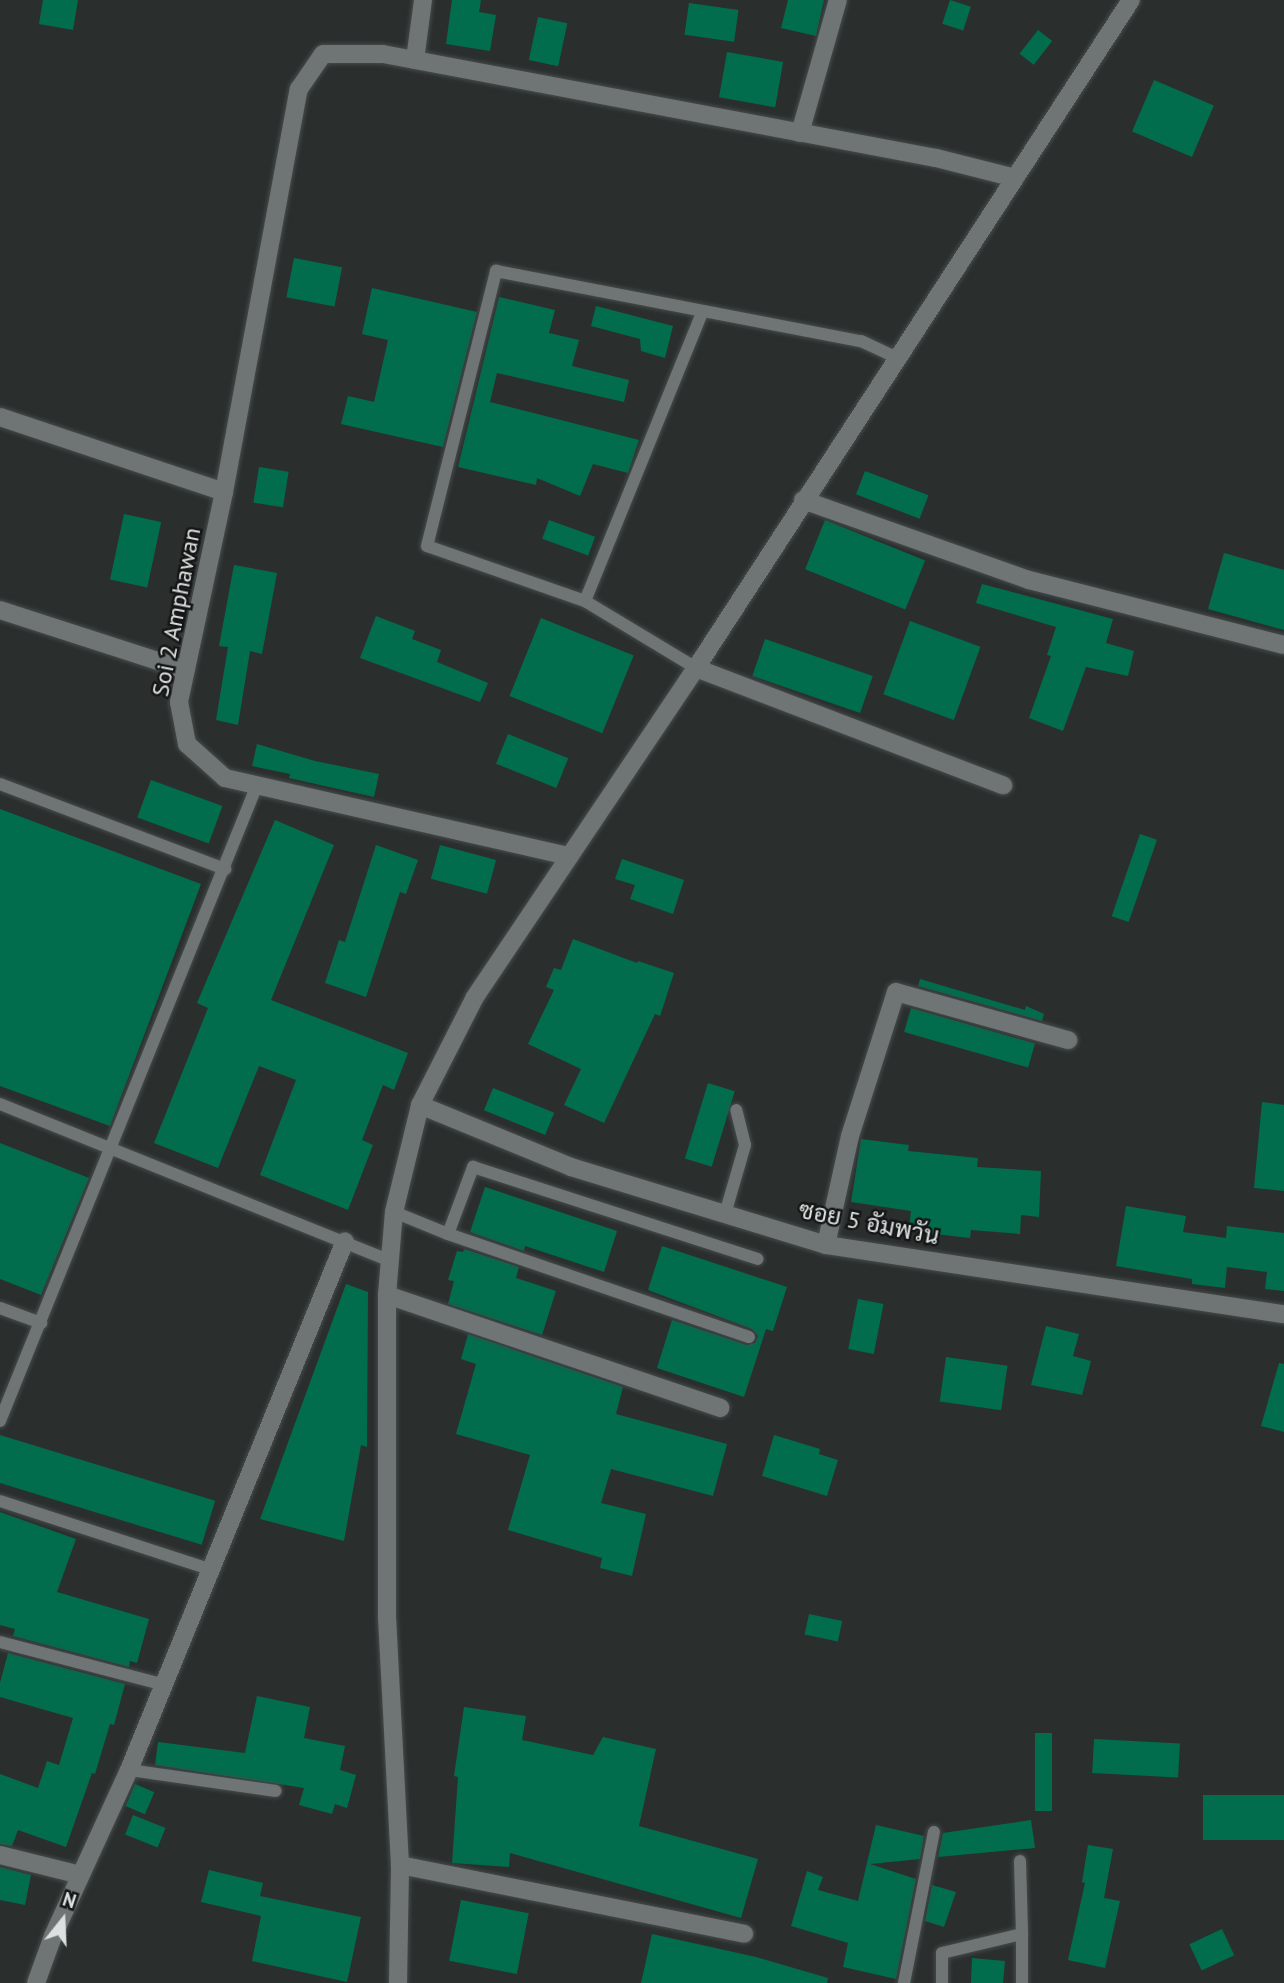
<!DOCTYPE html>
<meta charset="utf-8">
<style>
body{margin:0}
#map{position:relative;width:1284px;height:1983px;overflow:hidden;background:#2a2f2e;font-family:"PT Sans",Sarabun,sans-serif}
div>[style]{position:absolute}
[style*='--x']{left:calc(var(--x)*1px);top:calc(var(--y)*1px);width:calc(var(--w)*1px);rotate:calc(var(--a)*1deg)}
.building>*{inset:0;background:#026d4c;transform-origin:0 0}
.roads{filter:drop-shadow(0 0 2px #474b4b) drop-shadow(0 0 2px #474b4b)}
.lane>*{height:12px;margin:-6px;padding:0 6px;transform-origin:6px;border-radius:6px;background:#6f7575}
.street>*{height:18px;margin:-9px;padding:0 9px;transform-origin:9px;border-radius:9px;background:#6f7575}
.secondary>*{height:18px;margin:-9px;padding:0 9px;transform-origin:9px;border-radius:9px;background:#6f7575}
span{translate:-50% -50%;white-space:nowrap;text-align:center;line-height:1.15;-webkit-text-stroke:5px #141616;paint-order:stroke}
.street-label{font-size:24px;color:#dde0e0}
.north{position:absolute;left:28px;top:1885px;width:70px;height:70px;-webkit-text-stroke:5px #141616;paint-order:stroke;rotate:18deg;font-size:19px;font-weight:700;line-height:28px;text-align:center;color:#dde0e0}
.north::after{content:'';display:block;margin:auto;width:24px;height:32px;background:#dde0e0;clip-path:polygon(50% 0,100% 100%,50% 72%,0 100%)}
</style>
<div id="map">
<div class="building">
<div style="clip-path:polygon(43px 0,78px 0,73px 30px,39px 24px)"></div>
<div style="clip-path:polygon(452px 0,481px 0,479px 12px,496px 15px,490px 51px,446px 44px)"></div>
<div style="clip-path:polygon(788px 0,824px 0,816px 36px,781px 28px)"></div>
<div style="left:950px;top:0;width:22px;height:25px;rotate:18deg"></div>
<div style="left:689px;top:3px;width:50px;height:32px;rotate:8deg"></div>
<div style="left:538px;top:17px;width:30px;height:44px;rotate:12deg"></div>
<div style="left:1038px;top:30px;width:18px;height:30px;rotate:38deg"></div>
<div style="left:727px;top:52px;width:57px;height:46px;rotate:10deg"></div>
<div style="left:1154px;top:80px;width:65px;height:56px;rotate:23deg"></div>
<div style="left:294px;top:258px;width:49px;height:40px;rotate:11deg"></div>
<div style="clip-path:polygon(372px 288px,477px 312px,443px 447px,341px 424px,348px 396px,374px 402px,388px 340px,362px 334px)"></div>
<div style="clip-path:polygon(499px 297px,555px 310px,549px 333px,579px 340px,572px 366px,629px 380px,624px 402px,497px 373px,490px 402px,639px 440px,628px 473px,593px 464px,580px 496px,537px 478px,536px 485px,458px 467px)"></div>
<div style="clip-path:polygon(596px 306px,673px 326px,665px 358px,641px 351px,640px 339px,591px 326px)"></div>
<div style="left:259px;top:467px;width:30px;height:36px;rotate:9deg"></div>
<div style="left:865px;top:471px;width:68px;height:25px;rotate:21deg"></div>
<div style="left:124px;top:514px;width:38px;height:67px;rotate:12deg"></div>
<div style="left:549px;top:520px;width:49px;height:20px;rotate:20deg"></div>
<div style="left:825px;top:520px;width:108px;height:53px;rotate:22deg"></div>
<div style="clip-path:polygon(1224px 553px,1284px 570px,1284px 630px,1208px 609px)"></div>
<div style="clip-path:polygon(234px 565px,277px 573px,262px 654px,250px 651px,238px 725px,216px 720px,228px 647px,219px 646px)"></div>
<div style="clip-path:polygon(982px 584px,1113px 619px,1106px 643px,1134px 651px,1128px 676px,1086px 667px,1063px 731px,1029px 718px,1051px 656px,1047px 655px,1056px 627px,976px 603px)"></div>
<div style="clip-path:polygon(376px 616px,415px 631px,412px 639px,441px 650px,437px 662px,488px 683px,480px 702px,360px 658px)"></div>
<div style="left:541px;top:618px;width:100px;height:84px;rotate:22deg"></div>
<div style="left:910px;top:621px;width:75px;height:78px;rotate:20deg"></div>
<div style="left:765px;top:639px;width:114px;height:39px;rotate:19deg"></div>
<div style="left:508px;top:734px;width:65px;height:32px;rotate:22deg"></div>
<div style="clip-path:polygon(257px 744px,315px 761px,379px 774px,374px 797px,289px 778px,290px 774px,252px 766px)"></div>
<div style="left:151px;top:780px;width:76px;height:40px;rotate:20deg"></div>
<div style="clip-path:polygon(0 809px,201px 884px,110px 1126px,0 1086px)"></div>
<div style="clip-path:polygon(275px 820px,334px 845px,271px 1000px,408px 1053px,394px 1090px,383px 1085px,362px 1140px,373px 1145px,348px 1210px,260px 1175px,296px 1080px,259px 1066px,218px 1168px,154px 1143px,208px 1008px,197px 1003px)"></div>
<div style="left:1140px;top:834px;width:18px;height:87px;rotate:19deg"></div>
<div style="clip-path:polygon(376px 845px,418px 860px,406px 894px,400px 892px,366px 997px,325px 983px,339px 940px,345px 942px)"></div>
<div style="left:440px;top:845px;width:58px;height:35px;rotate:15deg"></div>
<div style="clip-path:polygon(622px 859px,684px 880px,673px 914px,630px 899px,635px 885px,615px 879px)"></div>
<div style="clip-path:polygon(573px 939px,637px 963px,638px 961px,674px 973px,660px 1016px,655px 1014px,604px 1123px,564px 1105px,581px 1069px,528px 1044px,554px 990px,546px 987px,554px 968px,561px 970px)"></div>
<div style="clip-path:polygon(920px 979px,1025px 1010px,1026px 1006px,1044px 1014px,1042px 1021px,918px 986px)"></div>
<div style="left:911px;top:1008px;width:129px;height:25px;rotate:16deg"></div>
<div style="left:708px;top:1083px;width:28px;height:79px;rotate:17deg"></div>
<div style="left:493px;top:1088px;width:66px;height:24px;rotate:22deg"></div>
<div style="clip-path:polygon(1262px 1102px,1284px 1105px,1284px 1191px,1254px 1188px)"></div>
<div style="clip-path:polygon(861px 1139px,909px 1145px,908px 1151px,978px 1158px,977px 1167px,1041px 1171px,1039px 1217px,1021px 1215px,1020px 1234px,971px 1230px,970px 1238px,909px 1231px,911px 1211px,851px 1202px)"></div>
<div style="clip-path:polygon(0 1143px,89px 1178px,41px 1295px,0 1279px)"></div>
<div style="clip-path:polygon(485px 1187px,617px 1231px,604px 1272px,525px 1246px,524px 1251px,470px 1232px)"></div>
<div style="clip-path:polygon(1126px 1206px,1186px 1216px,1183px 1232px,1226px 1238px,1227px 1226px,1284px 1233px,1284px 1291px,1265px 1289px,1267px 1272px,1227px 1267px,1225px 1288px,1192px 1284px,1192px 1279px,1116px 1266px)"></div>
<div style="clip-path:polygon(662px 1246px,787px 1287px,773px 1331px,766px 1329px,744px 1397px,657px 1368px,672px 1320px,747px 1345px,755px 1343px,758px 1336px,752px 1329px,648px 1290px)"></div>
<div style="clip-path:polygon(464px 1249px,519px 1267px,516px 1278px,556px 1291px,542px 1335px,448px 1304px,454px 1281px,448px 1280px,457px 1251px,463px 1252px)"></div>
<div style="clip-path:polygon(346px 1284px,368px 1292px,367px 1447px,361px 1445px,344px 1541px,260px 1519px)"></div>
<div style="left:858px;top:1299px;width:26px;height:51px;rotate:11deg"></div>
<div style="clip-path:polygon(1046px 1326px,1079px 1334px,1073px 1356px,1091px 1361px,1082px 1395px,1031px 1385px)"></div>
<div style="clip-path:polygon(468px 1334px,623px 1387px,616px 1414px,727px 1444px,713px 1496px,611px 1469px,601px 1503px,646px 1514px,632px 1576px,600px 1568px,602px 1558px,508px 1530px,530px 1455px,456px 1434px,476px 1364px,461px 1359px)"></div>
<div style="left:946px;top:1357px;width:62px;height:45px;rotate:8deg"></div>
<div style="clip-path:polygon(1279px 1363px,1284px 1364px,1284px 1432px,1261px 1426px)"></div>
<div style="left:0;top:1435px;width:225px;height:46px;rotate:17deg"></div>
<div style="clip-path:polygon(774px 1435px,820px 1449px,819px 1454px,838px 1460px,827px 1496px,762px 1476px)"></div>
<div style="clip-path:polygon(0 1512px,76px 1539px,57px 1592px,149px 1619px,137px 1663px,130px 1661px,129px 1667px,13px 1636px,15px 1629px,0 1625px)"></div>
<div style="left:809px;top:1614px;width:34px;height:21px;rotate:12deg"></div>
<div style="clip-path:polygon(8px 1653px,125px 1684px,114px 1725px,110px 1724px,95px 1774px,92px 1773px,66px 1847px,18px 1830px,12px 1846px,0 1844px,0 1774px,38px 1788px,47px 1761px,59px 1765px,73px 1718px,0 1697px,0 1683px)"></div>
<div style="clip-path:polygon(257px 1696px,310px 1707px,304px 1738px,345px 1746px,340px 1770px,356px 1775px,347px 1808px,335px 1804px,332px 1814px,299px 1805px,304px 1788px,155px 1765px,158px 1742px,245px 1753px)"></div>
<div style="clip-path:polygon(464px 1707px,526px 1716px,522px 1740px,593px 1755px,603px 1737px,656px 1749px,639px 1826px,758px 1859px,741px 1918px,510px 1853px,509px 1867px,452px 1863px,458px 1777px,454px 1776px)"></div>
<div style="left:1035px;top:1733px;width:17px;height:78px"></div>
<div style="left:1094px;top:1739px;width:86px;height:34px;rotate:3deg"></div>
<div style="left:135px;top:1784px;width:21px;height:24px;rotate:23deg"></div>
<div style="left:1203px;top:1795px;width:81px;height:45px"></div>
<div style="left:133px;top:1815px;width:35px;height:21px;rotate:22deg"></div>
<div style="clip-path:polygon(1031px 1820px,1035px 1848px,938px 1857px,943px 1833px)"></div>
<div style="clip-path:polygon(876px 1825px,924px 1836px,920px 1859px,870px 1864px,916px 1879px,896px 1979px,843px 1967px,848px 1943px,791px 1926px,807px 1871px,823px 1877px,818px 1890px,858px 1901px)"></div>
<div style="clip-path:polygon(1088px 1845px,1113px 1849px,1104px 1898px,1120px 1901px,1105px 1968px,1068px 1960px,1085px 1883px,1082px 1882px)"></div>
<div style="clip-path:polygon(0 1867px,31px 1875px,25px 1905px,0 1900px)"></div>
<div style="clip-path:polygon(209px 1870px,263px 1883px,260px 1896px,361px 1917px,347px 1982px,252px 1961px,261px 1916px,201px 1902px)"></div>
<div style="clip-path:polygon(932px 1885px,956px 1892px,944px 1927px,925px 1921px)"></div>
<div style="left:461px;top:1900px;width:69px;height:62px;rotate:11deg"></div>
<div style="left:1222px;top:1929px;width:29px;height:36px;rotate:65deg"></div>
<div style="clip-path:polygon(652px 1934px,756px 1957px,828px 1978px,827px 1983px,641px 1983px)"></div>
<div style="clip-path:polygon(972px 1958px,1005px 1961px,1003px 1983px,971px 1983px)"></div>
</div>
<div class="roads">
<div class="lane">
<div style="--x:585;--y:601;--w:313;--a:-67.9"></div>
<div style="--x:696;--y:668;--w:130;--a:-148.9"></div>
<div style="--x:585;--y:601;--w:167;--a:-160.8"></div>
<div style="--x:427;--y:546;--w:284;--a:-75.9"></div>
<div style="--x:496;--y:271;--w:372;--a:10.9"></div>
<div style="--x:861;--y:341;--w:40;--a:25"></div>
<div style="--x:0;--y:784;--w:241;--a:20.7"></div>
<div style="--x:0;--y:1104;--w:420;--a:21.9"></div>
<div style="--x:394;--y:1212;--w:58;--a:22.2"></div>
<div style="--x:448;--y:1234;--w:318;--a:18.9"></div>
<div style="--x:725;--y:1214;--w:72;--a:-73.8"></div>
<div style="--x:745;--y:1145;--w:36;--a:-104"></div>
<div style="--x:448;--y:1234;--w:72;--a:-69.5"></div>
<div style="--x:473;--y:1167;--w:299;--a:17.9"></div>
<div style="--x:0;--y:1308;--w:44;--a:20.1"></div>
<div style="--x:0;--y:1421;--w:686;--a:-68"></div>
<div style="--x:0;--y:1501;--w:220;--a:18"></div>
<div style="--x:0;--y:1642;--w:166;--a:14.6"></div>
<div style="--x:129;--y:1770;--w:148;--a:8.1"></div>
<div style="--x:1020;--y:1861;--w:73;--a:88.4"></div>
<div style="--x:904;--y:1983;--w:154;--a:-78.8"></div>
<div style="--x:942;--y:1983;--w:30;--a:-90"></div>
<div style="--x:942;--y:1953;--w:82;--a:-13.4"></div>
<div style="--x:1022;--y:1934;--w:49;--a:90"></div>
</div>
<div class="street">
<div style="--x:415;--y:60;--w:61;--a:-82.4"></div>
<div style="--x:800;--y:133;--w:138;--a:-74.1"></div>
<div style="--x:0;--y:417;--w:236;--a:18.5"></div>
<div style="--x:224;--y:492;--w:215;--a:102.1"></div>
<div style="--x:179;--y:702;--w:43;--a:79.2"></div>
<div style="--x:187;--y:744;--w:51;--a:41.8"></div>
<div style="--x:225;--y:778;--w:353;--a:12.8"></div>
<div style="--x:224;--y:492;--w:410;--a:-79.5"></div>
<div style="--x:299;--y:89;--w:42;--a:-55.6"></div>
<div style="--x:323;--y:54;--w:60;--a:0"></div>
<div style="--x:383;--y:54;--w:563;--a:10.65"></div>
<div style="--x:936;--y:158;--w:81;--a:14.2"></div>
<div style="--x:803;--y:500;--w:240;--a:19.5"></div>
<div style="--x:1029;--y:580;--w:263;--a:14.3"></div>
<div style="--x:0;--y:610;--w:195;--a:17.9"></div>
<div style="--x:696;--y:668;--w:329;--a:20.9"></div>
<div style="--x:420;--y:1105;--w:163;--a:22.3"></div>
<div style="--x:571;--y:1167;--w:267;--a:17"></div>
<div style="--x:826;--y:1245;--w:463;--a:8.6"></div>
<div style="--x:826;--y:1245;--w:112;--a:-77.6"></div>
<div style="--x:850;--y:1136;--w:151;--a:-72.3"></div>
<div style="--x:896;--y:992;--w:179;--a:15.6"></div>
<div style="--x:387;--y:1295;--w:352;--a:18.7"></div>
<div style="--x:0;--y:1855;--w:82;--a:14"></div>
<div style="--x:400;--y:1865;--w:351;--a:11.3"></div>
<div style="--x:36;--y:1983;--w:50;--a:-70.1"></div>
<div style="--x:53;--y:1936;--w:183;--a:-65.4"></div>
<div style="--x:129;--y:1770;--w:571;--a:-67.79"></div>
</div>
<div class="secondary">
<div style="--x:398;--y:1983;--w:118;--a:-89"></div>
<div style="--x:400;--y:1865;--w:248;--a:-93"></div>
<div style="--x:387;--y:1617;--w:322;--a:-90"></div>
<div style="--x:387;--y:1295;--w:83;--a:-85.2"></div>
<div style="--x:394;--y:1212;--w:110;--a:-76.3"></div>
<div style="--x:420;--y:1105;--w:121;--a:-63"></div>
<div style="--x:475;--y:997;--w:396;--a:-56.1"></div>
<div style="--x:696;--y:668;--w:797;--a:-56.93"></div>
</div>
</div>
<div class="street-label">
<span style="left:176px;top:612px;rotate:-79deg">Soi 2 Amphawan</span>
<span style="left:869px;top:1223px;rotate:11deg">ซอย 5 อัมพวัน</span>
</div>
<div class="north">N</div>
</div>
